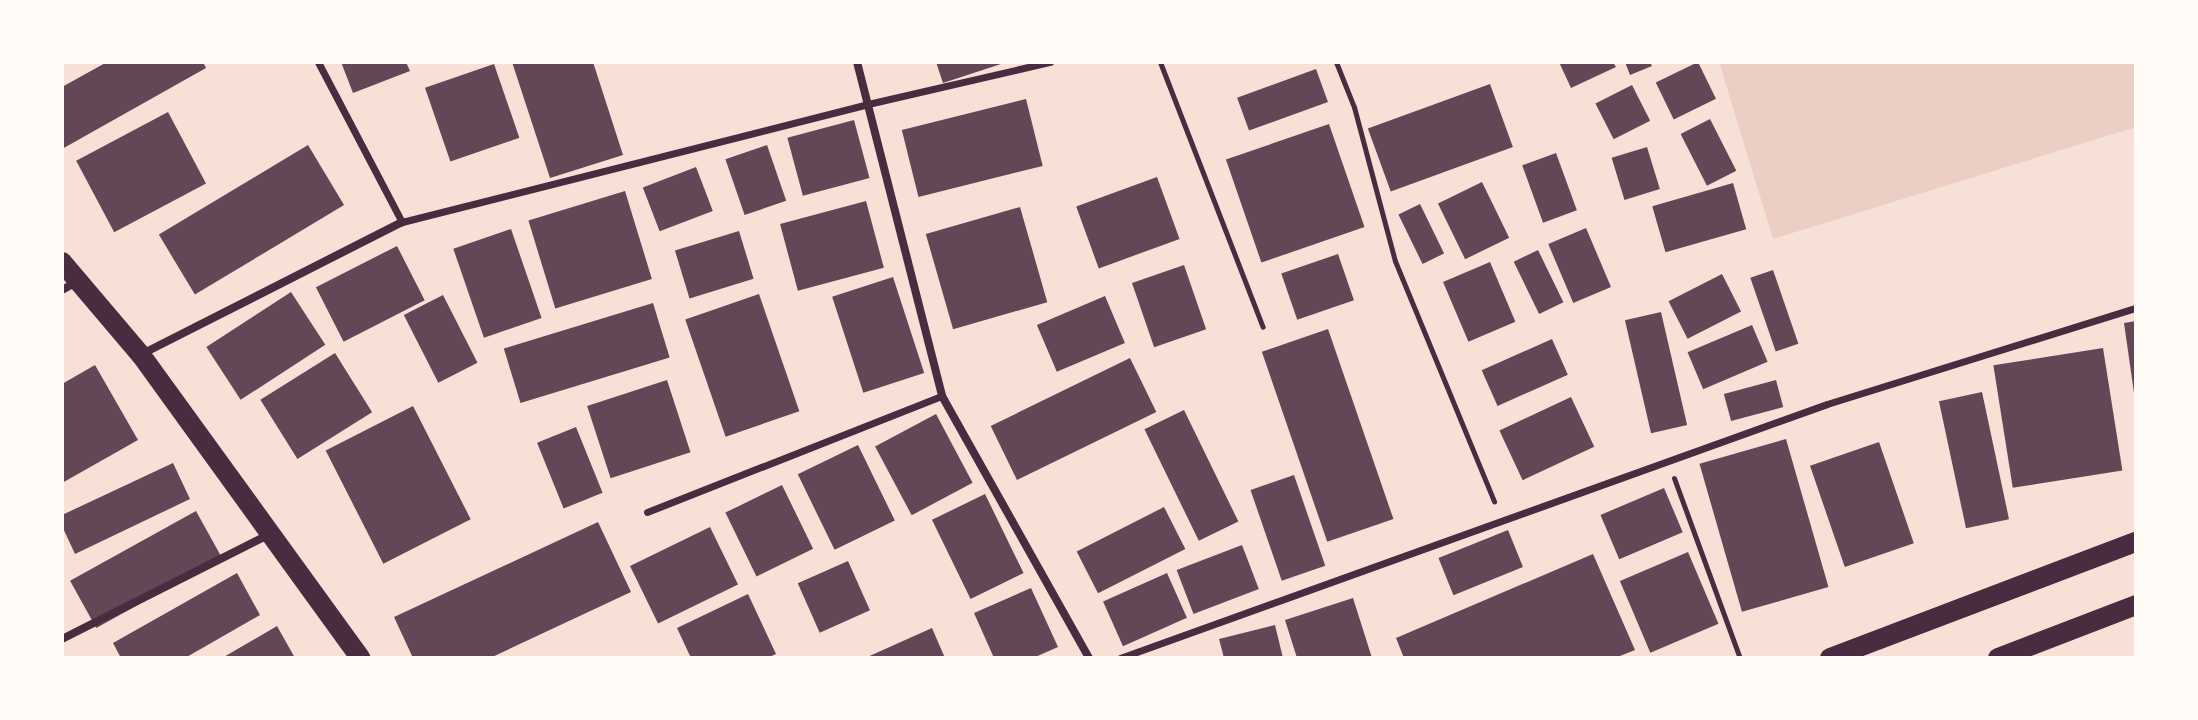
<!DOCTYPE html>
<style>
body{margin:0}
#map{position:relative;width:2198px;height:720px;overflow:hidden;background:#f7e1d7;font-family:"Sofia Sans Condensed",sans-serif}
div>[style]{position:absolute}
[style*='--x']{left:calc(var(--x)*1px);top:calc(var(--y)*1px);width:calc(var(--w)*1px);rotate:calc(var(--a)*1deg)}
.green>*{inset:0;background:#ebcfc5}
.building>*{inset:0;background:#644757;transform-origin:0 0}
.path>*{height:5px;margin:-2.5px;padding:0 2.5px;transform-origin:2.5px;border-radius:2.5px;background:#4a2c40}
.pedestrian>*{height:7px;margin:-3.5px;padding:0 3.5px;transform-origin:3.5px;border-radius:3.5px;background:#4a2c40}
.minor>*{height:8px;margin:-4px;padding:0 4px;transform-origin:4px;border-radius:4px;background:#4a2c40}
.primary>*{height:20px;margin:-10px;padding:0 10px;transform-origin:10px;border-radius:10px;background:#4a2c40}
span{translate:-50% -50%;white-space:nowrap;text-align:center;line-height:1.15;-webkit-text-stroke:6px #fffaf5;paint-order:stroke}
.frame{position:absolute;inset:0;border:64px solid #fffaf5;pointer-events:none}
</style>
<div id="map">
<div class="green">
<div style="clip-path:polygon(1719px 62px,2136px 62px,2136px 127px,1773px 239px)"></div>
</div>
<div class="building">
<div style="clip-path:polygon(107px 62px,203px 62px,206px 68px,62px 149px,62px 87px)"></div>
<div style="clip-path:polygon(341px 62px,406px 62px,410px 71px,353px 93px)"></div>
<div style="clip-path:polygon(512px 62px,593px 62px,623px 155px,550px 178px)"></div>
<div style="clip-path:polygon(936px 62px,1004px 62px,1004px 63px,943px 83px)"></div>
<div style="clip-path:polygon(1559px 62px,1613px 62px,1616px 67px,1571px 88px)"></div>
<div style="clip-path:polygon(1625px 62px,1650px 62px,1652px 66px,1630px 75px)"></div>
<div style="left:1698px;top:62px;width:41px;height:47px;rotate:64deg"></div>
<div style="left:494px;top:64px;width:78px;height:73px;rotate:71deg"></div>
<div style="left:1316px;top:69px;width:35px;height:84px;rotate:70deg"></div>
<div style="left:1490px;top:84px;width:67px;height:130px;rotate:70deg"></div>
<div style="left:1632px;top:85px;width:40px;height:41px;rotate:63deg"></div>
<div style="left:1026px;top:99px;width:69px;height:128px;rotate:76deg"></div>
<div style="left:168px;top:112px;width:81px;height:104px;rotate:62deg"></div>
<div style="left:1710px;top:119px;width:58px;height:33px;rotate:63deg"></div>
<div style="left:854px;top:120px;width:60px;height:69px;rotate:75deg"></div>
<div style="left:1329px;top:124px;width:109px;height:109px;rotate:71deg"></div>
<div style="left:308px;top:145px;width:70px;height:174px;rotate:59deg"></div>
<div style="left:767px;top:145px;width:59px;height:44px;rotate:71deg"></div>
<div style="left:1647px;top:147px;width:44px;height:37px;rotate:73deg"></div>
<div style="left:1556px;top:153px;width:61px;height:36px;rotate:70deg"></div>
<div style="left:696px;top:167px;width:47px;height:57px;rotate:69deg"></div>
<div style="left:1157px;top:177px;width:66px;height:86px;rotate:70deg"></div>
<div style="left:1482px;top:182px;width:62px;height:49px;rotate:64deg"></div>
<div style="left:1733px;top:183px;width:48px;height:84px;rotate:74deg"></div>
<div style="left:625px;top:191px;width:92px;height:101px;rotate:73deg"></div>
<div style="left:866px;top:201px;width:69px;height:89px;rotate:75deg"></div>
<div style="left:1420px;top:204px;width:55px;height:24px;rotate:64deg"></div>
<div style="left:1020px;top:207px;width:99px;height:98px;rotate:74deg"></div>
<div style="left:1586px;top:228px;width:64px;height:41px;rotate:67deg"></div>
<div style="left:511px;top:229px;width:94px;height:61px;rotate:71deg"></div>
<div style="left:739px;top:231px;width:50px;height:67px;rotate:73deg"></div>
<div style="left:397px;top:246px;width:61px;height:91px;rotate:63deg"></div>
<div style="left:1538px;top:250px;width:58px;height:27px;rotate:64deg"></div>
<div style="left:1338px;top:254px;width:49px;height:60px;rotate:71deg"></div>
<div style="left:1490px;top:262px;width:65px;height:51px;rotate:67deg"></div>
<div style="left:1184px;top:265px;width:68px;height:55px;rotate:71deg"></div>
<div style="left:1773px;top:270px;width:78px;height:24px;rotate:71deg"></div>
<div style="left:1722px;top:274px;width:42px;height:60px;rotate:63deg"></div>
<div style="left:893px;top:277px;width:101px;height:64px;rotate:72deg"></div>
<div style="left:291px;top:292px;width:63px;height:101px;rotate:57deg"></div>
<div style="left:759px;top:294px;width:124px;height:78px;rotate:71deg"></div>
<div style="left:443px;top:295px;width:76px;height:44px;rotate:63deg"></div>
<div style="left:1105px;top:296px;width:51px;height:74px;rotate:67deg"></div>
<div style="left:653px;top:303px;width:57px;height:156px;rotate:73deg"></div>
<div style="left:1661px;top:312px;width:116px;height:37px;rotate:77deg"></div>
<div style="clip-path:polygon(2136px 321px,2136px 393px,2134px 393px,2124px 323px)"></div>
<div style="left:1752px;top:325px;width:40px;height:70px;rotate:67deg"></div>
<div style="left:1328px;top:329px;width:201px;height:70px;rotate:71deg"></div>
<div style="left:1552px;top:339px;width:39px;height:77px;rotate:66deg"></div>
<div style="left:2103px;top:348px;width:124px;height:111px;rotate:81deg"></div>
<div style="left:335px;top:353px;width:70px;height:88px;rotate:58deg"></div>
<div style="left:1130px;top:358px;width:60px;height:155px;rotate:64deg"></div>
<div style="clip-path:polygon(95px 365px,138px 440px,62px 483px,62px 384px)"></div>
<div style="left:667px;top:380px;width:76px;height:84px;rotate:72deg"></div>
<div style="left:1776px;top:380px;width:28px;height:54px;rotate:75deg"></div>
<div style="left:1982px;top:392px;width:130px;height:44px;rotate:78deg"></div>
<div style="left:1571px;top:397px;width:55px;height:79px;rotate:65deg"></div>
<div style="left:413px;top:406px;width:127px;height:98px;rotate:63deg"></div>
<div style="left:1184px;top:410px;width:124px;height:44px;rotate:64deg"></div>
<div style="left:936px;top:414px;width:78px;height:69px;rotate:62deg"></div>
<div style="left:576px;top:427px;width:71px;height:42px;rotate:68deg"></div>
<div style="left:1786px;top:439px;width:154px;height:90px;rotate:74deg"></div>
<div style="left:1879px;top:442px;width:107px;height:73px;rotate:71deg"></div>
<div style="left:858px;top:445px;width:84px;height:67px;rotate:64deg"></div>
<div style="clip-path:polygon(173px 463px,190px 499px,75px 554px,62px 526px,62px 515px)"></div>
<div style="left:1294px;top:475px;width:96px;height:46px;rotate:71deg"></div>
<div style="left:782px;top:485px;width:71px;height:63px;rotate:64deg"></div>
<div style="left:1664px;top:488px;width:48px;height:69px;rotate:67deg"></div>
<div style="left:985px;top:494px;width:88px;height:59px;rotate:64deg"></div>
<div style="left:1164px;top:507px;width:47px;height:98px;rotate:63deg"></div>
<div style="left:196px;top:511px;width:54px;height:144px;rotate:61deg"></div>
<div style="clip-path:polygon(598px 522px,631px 592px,490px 658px,413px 658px,394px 617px)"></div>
<div style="left:710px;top:527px;width:64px;height:89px;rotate:64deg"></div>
<div style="left:1508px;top:530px;width:40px;height:75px;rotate:68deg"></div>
<div style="left:1242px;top:545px;width:47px;height:70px;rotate:69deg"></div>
<div style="left:1688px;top:552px;width:78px;height:74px;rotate:67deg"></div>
<div style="clip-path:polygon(1593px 554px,1635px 650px,1615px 658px,1404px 658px,1396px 638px)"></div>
<div style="left:848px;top:561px;width:54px;height:55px;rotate:66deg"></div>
<div style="clip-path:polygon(237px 573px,260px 615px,185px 658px,121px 658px,113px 643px)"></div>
<div style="left:1167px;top:573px;width:49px;height:70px;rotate:66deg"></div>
<div style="clip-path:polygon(1031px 588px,1058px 647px,1033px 658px,994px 658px,974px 613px)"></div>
<div style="clip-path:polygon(748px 594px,776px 654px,767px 658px,691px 658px,677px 628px)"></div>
<div style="clip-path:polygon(1353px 598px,1372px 658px,1297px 658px,1285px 620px)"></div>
<div style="clip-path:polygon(1275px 625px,1283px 658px,1224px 658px,1219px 639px)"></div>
<div style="clip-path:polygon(277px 626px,295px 658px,222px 658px)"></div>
<div style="clip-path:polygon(932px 628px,945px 658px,865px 658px)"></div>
</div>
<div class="path">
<div style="--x:1160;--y:62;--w:284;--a:68.8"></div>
<div style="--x:1336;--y:62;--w:48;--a:68.2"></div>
<div style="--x:1354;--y:107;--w:159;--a:75.1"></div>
<div style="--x:1395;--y:261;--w:260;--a:67.6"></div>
<div style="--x:1674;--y:478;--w:192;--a:69.9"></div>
</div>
<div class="pedestrian">
<div style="--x:318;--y:62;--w:181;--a:62.3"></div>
<div style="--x:402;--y:222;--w:481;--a:-14.2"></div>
<div style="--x:868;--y:104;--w:187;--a:-13"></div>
<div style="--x:647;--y:512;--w:317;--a:-21.5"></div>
<div style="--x:1120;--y:658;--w:751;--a:-19.76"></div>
<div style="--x:1827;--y:404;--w:324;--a:-17.3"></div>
</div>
<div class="minor">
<div style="--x:857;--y:62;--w:345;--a:75.7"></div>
<div style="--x:942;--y:396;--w:300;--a:60.7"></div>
<div style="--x:62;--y:290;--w:18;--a:-29"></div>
<div style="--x:142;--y:354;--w:292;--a:-26.9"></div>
<div style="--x:62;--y:639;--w:231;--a:-26.8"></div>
</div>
<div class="primary">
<div style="--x:62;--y:262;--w:122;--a:49.7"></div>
<div style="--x:141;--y:355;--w:374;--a:54.1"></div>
<div style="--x:1830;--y:658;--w:327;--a:-20.8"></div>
<div style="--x:1998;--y:658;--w:148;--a:-21"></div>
</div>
<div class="frame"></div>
</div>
